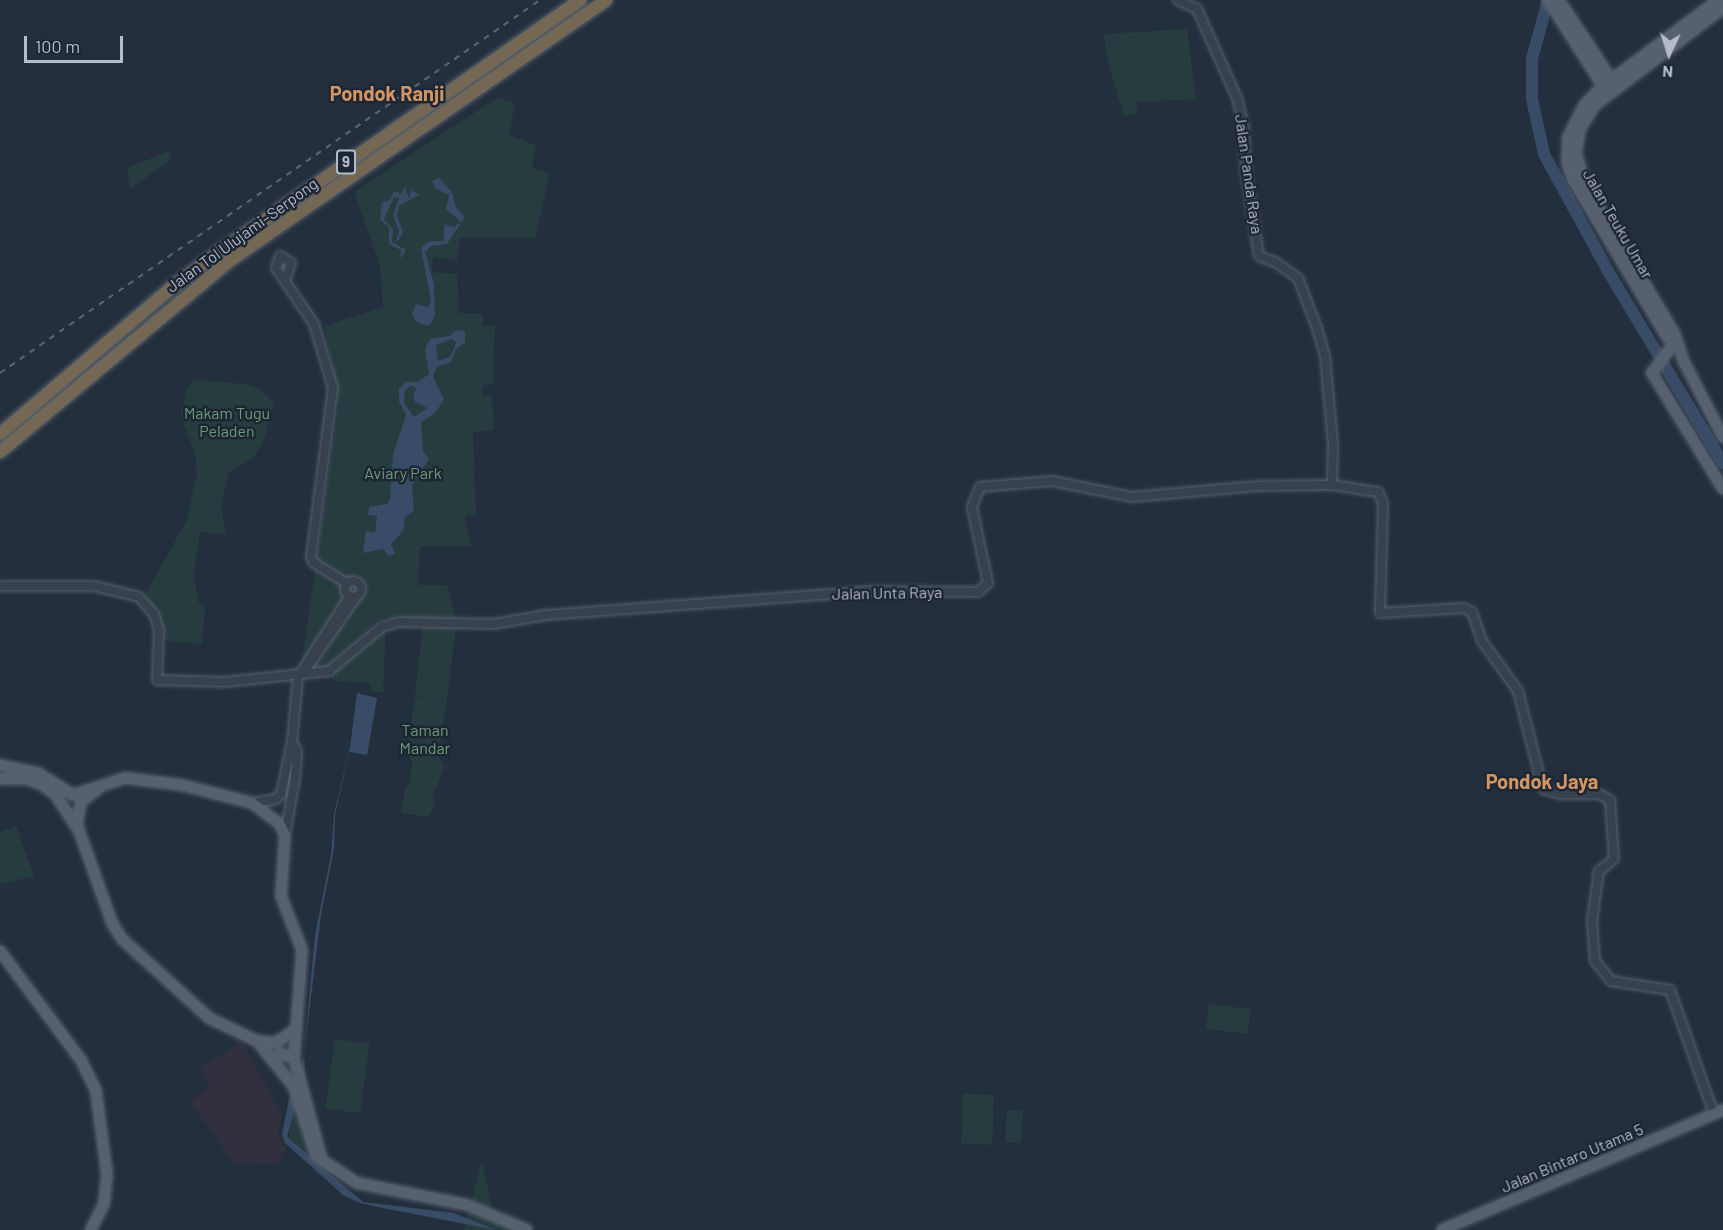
<!DOCTYPE html>
<meta charset="utf-8">
<style>
body{margin:0}
#map{position:relative;width:1723px;height:1230px;overflow:hidden;background:#242f3e;font-family:Barlow,sans-serif}
div>[style]{position:absolute}
[style*='--x']{left:calc(var(--x)*1px);top:calc(var(--y)*1px);width:calc(var(--w)*1px);rotate:calc(var(--a)*1deg)}
.medical>*{inset:0;background:#32303f}
.green>*{inset:0;background:#263c3f;transform-origin:0 0}
.water>*{inset:0;background:#394c67}
.river>*{height:12px;margin:-6px;padding:0 6px;transform-origin:6px;border-radius:6px;background:#394c67}
.roads{filter:drop-shadow(0 0 2px #565f6c) drop-shadow(0 0 2px #565f6c)}
.minor>*{height:8px;margin:-4px;padding:0 4px;transform-origin:4px;border-radius:4px;background:#38414e}
.minor>.ring{margin:-4px;padding:0;box-sizing:content-box;background:none;border:8px solid #38414e;border-radius:50%}
.major>*{height:10px;margin:-5px;padding:0 5px;transform-origin:5px;border-radius:5px;background:#56606e}
.highway>*{height:12px;margin:-6px;padding:0 6px;transform-origin:6px;border-radius:6px;background:#746855}
.rail>*{height:2px;margin-top:-1px;transform-origin:0;background:repeating-linear-gradient(90deg,#5a6575 0 6px,transparent 0 12px)}
span{translate:-50% -50%;white-space:nowrap;text-align:center;line-height:1.15;-webkit-text-stroke:5px #1d2633;paint-order:stroke}
.shield-label span{padding:2px 4px;background:#1d2633;border:2px solid;border-radius:4px;-webkit-text-stroke-width:0}
.shield-label{font-size:15px;color:#b4bcc9;font-weight:700}
.street-label{font-size:16px;color:#b4bcc9}
.park-label{font-size:16px;color:#6b9a76}
.quarter-label{font-size:20px;color:#d59563;font-weight:700}
.north{position:absolute;left:1639px;top:24px;width:60px;height:60px;-webkit-text-stroke:4px #1d2633;paint-order:stroke;rotate:184deg;font-size:16px;font-weight:700;line-height:24px;text-align:center;color:#b4bcc9}
.north::after{content:'';display:block;margin:auto;width:21px;height:27px;background:#b4bcc9;clip-path:polygon(50% 0,100% 100%,50% 72%,0 100%)}
.scale{position:absolute;left:24px;top:36px;width:99px;height:27px;box-sizing:border-box;border:3px solid #b4bcc9;border-top:0;padding-left:8px;font-size:18px;line-height:21px;white-space:nowrap;color:#b4bcc9;-webkit-text-stroke:4px #1d2633;paint-order:stroke}
</style>
<div id="map">
<div class="medical">
<div style="clip-path:polygon(242px 1042px,282px 1115px,278px 1135px,286px 1148px,277px 1164px,234px 1163px,190px 1102px,210px 1087px,199px 1068px)"></div>
</div>
<div class="green">
<div style="clip-path:polygon(1187px 29px,1196px 99px,1136px 102px,1138px 113px,1124px 116px,1108px 64px,1104px 34px)"></div>
<div style="clip-path:polygon(497px 98px,515px 103px,509px 135px,536px 145px,532px 168px,550px 173px,535px 238px,460px 238px,457px 260px,433px 257px,432px 272px,457px 274px,459px 313px,483px 314px,483px 326px,495px 326px,493px 384px,483px 385px,482px 395px,492px 395px,494px 430px,473px 432px,476px 514px,465px 516px,471px 546px,420px 546px,418px 585px,447px 585px,457px 621px,439px 757px,445px 767px,432px 798px,435px 804px,429px 817px,401px 813px,405px 789px,410px 783px,412px 762px,406px 752px,415px 697px,430px 699px,415px 696px,423px 622px,456px 621px,387px 618px,378px 621px,324px 670px,300px 675px,339px 403px,324px 326px,383px 307px,380px 265px,354px 192px)"></div>
<div style="clip-path:polygon(169px 151px,171px 160px,130px 189px,127px 168px)"></div>
<div style="clip-path:polygon(195px 380px,246px 384px,261px 390px,274px 403px,265px 436px,254px 458px,229px 472px,221px 507px,226px 534px,200px 532px,194px 574px,198px 601px,205px 608px,202px 644px,162px 640px,144px 596px,186px 522px,197px 475px,195px 453px,181px 417px,187px 387px)"></div>
<div style="clip-path:polygon(386px 623px,383px 692px,371px 692px,370px 683px,333px 681px,330px 672px)"></div>
<div style="clip-path:polygon(16px 826px,34px 876px,0 884px,0 832px)"></div>
<div style="left:1209px;top:1004px;width:42px;height:25px;rotate:7deg"></div>
<div style="left:335px;top:1039px;width:35px;height:70px;rotate:8deg"></div>
<div style="left:963px;top:1094px;width:31px;height:50px;rotate:2deg"></div>
<div style="clip-path:polygon(294px 1102px,314px 1154px,339px 1184px,288px 1141px)"></div>
<div style="left:1007px;top:1110px;width:16px;height:32px;rotate:4deg"></div>
<div style="clip-path:polygon(482px 1160px,494px 1217px,509px 1230px,500px 1230px,501px 1226px,499px 1230px,464px 1230px)"></div>
</div>
<div class="water">
<div style="clip-path:polygon(439px 178px,452px 192px,456px 208px,465px 217px,447px 244px,431px 246px,425px 252px,434px 284px,435px 314px,432px 323px,427px 326px,415px 321px,412px 314px,416px 304px,428px 307px,431px 301px,421px 248px,429px 241px,444px 241px,444px 224px,454px 227px,461px 222px,446px 209px,449px 195px,435px 188px,432px 181px)"></div>
<div style="clip-path:polygon(405px 187px,409px 199px,412px 190px,419px 195px,399px 206px,397px 216px,403px 232px,399px 240px,396px 241px,399px 231px,393px 216px,399px 198px,394px 197px,384px 219px,393px 230px,392px 242px,406px 250px,400px 259px,401px 250px,389px 244px,389px 227px,380px 220px,382px 202px,390px 200px,394px 191px,401px 194px)"></div>
<div style="clip-path:polygon(evenodd,456px 330px,465px 331px,465px 342px,456px 349px,451px 362px,437px 367px,433px 376px,444px 400px,434px 414px,421px 422px,423px 451px,429px 459px,412px 485px,414px 511px,405px 517px,403px 531px,391px 544px,395px 554px,388px 556px,384px 549px,363px 553px,366px 531px,375px 532px,377px 516px,368px 515px,369px 507px,387px 504px,390px 499px,393px 455px,406px 415px,399px 401px,399px 389px,406px 382px,418px 382px,429px 374px,425px 349px,430px 339px,450px 336px,456px 330px,451px 339px,456px 342px,451px 356px,438px 361px,436px 345px,451px 339px,456px 330px,411px 386px,417px 388px,413px 394px,415px 402px,427px 408px,414px 417px,404px 403px,405px 390px,411px 386px)"></div>
<div style="clip-path:polygon(357px 693px,377px 698px,367px 755px,349px 752px,335px 815px,334px 849px,321px 915px,304px 1055px,305px 1075px,287px 1137px,363px 1202px,454px 1213px,496px 1230px,383px 1208px,360px 1203px,343px 1195px,285px 1143px,282px 1134px,289px 1099px,302px 1075px,315px 935px,331px 855px,334px 814px,350px 747px)"></div>
</div>
<div class="river">
<div style="--x:1548;--y:0;--w:61;--a:105.2"></div>
<div style="--x:1532;--y:59;--w:40;--a:90"></div>
<div style="--x:1532;--y:99;--w:56;--a:77.7"></div>
<div style="--x:1544;--y:154;--w:133;--a:61.3"></div>
<div style="--x:1608;--y:271;--w:224;--a:59.1"></div>
</div>
<div class="roads">
<div class="minor">
<div style="--x:1178;--y:0;--w:21;--a:25"></div>
<div style="--x:1197;--y:9;--w:98;--a:65.8"></div>
<div style="--x:1237;--y:98;--w:30;--a:76"></div>
<div style="--x:1244;--y:127;--w:45;--a:87.5"></div>
<div style="--x:1246;--y:172;--w:85;--a:81.2"></div>
<div style="--x:1259;--y:256;--w:17;--a:21"></div>
<div style="--x:1275;--y:262;--w:28;--a:35"></div>
<div style="--x:1298;--y:278;--w:53;--a:69.2"></div>
<div style="--x:1317;--y:328;--w:29;--a:74"></div>
<div style="--x:1325;--y:356;--w:88;--a:84.8"></div>
<div style="--x:1333;--y:444;--w:41;--a:91.4"></div>
<div style="--x:285;--y:281;--w:19;--a:-72"></div>
<div style="--x:291;--y:263;--w:13;--a:-148"></div>
<div style="--x:280;--y:256;--w:13;--a:108"></div>
<div style="--x:276;--y:268;--w:68;--a:55.8"></div>
<div style="--x:314;--y:324;--w:67;--a:73.5"></div>
<div style="--x:333;--y:388;--w:170;--a:97.4"></div>
<div style="--x:311;--y:557;--w:7;--a:63"></div>
<div style="--x:314;--y:563;--w:39;--a:32"></div>
<div class="ring" style="left:345px;top:581px;width:8px;height:8px"></div>
<div style="--x:0;--y:586;--w:94;--a:0"></div>
<div style="--x:94;--y:586;--w:46;--a:13.7"></div>
<div style="--x:139;--y:597;--w:23;--a:49"></div>
<div style="--x:154;--y:614;--w:17;--a:73"></div>
<div style="--x:159;--y:630;--w:50;--a:92.3"></div>
<div style="--x:157;--y:680;--w:68;--a:1.7"></div>
<div style="--x:225;--y:682;--w:105;--a:-6"></div>
<div style="--x:329;--y:671;--w:69;--a:-39.7"></div>
<div style="--x:382;--y:627;--w:19;--a:-16"></div>
<div style="--x:400;--y:622;--w:94;--a:1.2"></div>
<div style="--x:494;--y:624;--w:53;--a:-9.8"></div>
<div style="--x:546;--y:615;--w:324;--a:-4.2"></div>
<div style="--x:869;--y:591;--w:109;--a:0.5"></div>
<div style="--x:978;--y:592;--w:13;--a:-42"></div>
<div style="--x:988;--y:583;--w:78;--a:-101.9"></div>
<div style="--x:972;--y:507;--w:22;--a:-68"></div>
<div style="--x:980;--y:487;--w:72;--a:-4.8"></div>
<div style="--x:1052;--y:481;--w:82;--a:11.3"></div>
<div style="--x:1132;--y:497;--w:126;--a:-5"></div>
<div style="--x:1258;--y:486;--w:74;--a:-0.8"></div>
<div style="--x:1332;--y:485;--w:47;--a:8.7"></div>
<div style="--x:1378;--y:492;--w:12;--a:66"></div>
<div style="--x:1383;--y:503;--w:110;--a:91.6"></div>
<div style="--x:1380;--y:613;--w:84;--a:-3.4"></div>
<div style="--x:1464;--y:608;--w:9;--a:27"></div>
<div style="--x:1472;--y:612;--w:31;--a:71"></div>
<div style="--x:1482;--y:641;--w:62;--a:54.2"></div>
<div style="--x:1518;--y:691;--w:101;--a:75.7"></div>
<div style="--x:1543;--y:789;--w:18;--a:16"></div>
<div style="--x:1560;--y:794;--w:39;--a:0"></div>
<div style="--x:1599;--y:794;--w:13;--a:29"></div>
<div style="--x:1610;--y:800;--w:59;--a:86.1"></div>
<div style="--x:1614;--y:859;--w:19;--a:141"></div>
<div style="--x:1599;--y:871;--w:50;--a:98"></div>
<div style="--x:1592;--y:921;--w:40;--a:85.7"></div>
<div style="--x:1595;--y:961;--w:26;--a:51"></div>
<div style="--x:1611;--y:981;--w:60;--a:8.7"></div>
<div style="--x:1670;--y:990;--w:132;--a:70.5"></div>
<div style="--x:305;--y:671;--w:91;--a:-55.3"></div>
<div style="--x:252;--y:803;--w:24;--a:-9"></div>
<div style="--x:276;--y:799;--w:7;--a:-45"></div>
<div style="--x:281;--y:794;--w:53;--a:-78.1"></div>
<div style="--x:292;--y:742;--w:65;--a:-84.7"></div>
<div style="--x:298;--y:677;--w:96;--a:-57.3"></div>
<div style="--x:285;--y:835;--w:57;--a:-79.9"></div>
<div style="--x:295;--y:779;--w:28;--a:-86"></div>
<div style="--x:297;--y:751;--w:10;--a:-119"></div>
</div>
<div class="major">
<div style="--x:1548;--y:0;--w:108;--a:57.5"></div>
<div style="--x:1559;--y:0;--w:102;--a:56.6"></div>
<div style="--x:1723;--y:8;--w:161;--a:142.8"></div>
<div style="--x:1595;--y:105;--w:28;--a:122"></div>
<div style="--x:1580;--y:129;--w:24;--a:99"></div>
<div style="--x:1576;--y:153;--w:32;--a:74"></div>
<div style="--x:1585;--y:184;--w:174;--a:59.1"></div>
<div style="--x:1674;--y:333;--w:31;--a:71"></div>
<div style="--x:1684;--y:362;--w:85;--a:62.5"></div>
<div style="--x:1675;--y:342;--w:9;--a:-148"></div>
<div style="--x:1667;--y:337;--w:185;--a:-120.9"></div>
<div style="--x:1572;--y:178;--w:16;--a:-108"></div>
<div style="--x:1567;--y:163;--w:26;--a:-88"></div>
<div style="--x:1568;--y:137;--w:36;--a:-63"></div>
<div style="--x:1584;--y:105;--w:27;--a:-45"></div>
<div style="--x:1603;--y:86;--w:144;--a:-36.8"></div>
<div style="--x:1675;--y:342;--w:39;--a:127"></div>
<div style="--x:1652;--y:373;--w:136;--a:58.5"></div>
<div style="--x:0;--y:765;--w:39;--a:12"></div>
<div style="--x:38;--y:773;--w:41;--a:32.2"></div>
<div style="--x:73;--y:795;--w:55;--a:-18.1"></div>
<div style="--x:125;--y:778;--w:57;--a:7"></div>
<div style="--x:182;--y:785;--w:72;--a:14.4"></div>
<div style="--x:252;--y:803;--w:34;--a:37"></div>
<div style="--x:279;--y:823;--w:13;--a:63"></div>
<div style="--x:285;--y:835;--w:61;--a:93.8"></div>
<div style="--x:281;--y:896;--w:58;--a:68.7"></div>
<div style="--x:302;--y:950;--w:108;--a:94.2"></div>
<div style="--x:294;--y:1058;--w:103;--a:74.7"></div>
<div style="--x:0;--y:779;--w:27;--a:0"></div>
<div style="--x:27;--y:779;--w:15;--a:20"></div>
<div style="--x:41;--y:784;--w:17;--a:36"></div>
<div style="--x:55;--y:794;--w:40;--a:57.1"></div>
<div style="--x:99;--y:788;--w:23;--a:142"></div>
<div style="--x:81;--y:802;--w:23;--a:100"></div>
<div style="--x:77;--y:825;--w:104;--a:70.3"></div>
<div style="--x:112;--y:923;--w:19;--a:58"></div>
<div style="--x:122;--y:939;--w:118;--a:42.2"></div>
<div style="--x:209;--y:1018;--w:53;--a:25.6"></div>
<div style="--x:257;--y:1041;--w:59;--a:51.2"></div>
<div style="--x:294;--y:1087;--w:72;--a:72.3"></div>
<div style="--x:316;--y:1156;--w:49;--a:33.4"></div>
<div style="--x:357;--y:1183;--w:112;--a:11.3"></div>
<div style="--x:467;--y:1205;--w:65;--a:22.6"></div>
<div style="--x:0;--y:951;--w:136;--a:53.4"></div>
<div style="--x:81;--y:1060;--w:34;--a:64"></div>
<div style="--x:96;--y:1091;--w:85;--a:82.5"></div>
<div style="--x:107;--y:1175;--w:29;--a:96"></div>
<div style="--x:104;--y:1204;--w:29;--a:117"></div>
<div style="--x:257;--y:1041;--w:18;--a:6"></div>
<div style="--x:275;--y:1043;--w:24;--a:-33"></div>
<div style="--x:275;--y:1062;--w:10;--a:-61"></div>
<div style="--x:280;--y:1053;--w:15;--a:20"></div>
<div style="--x:1442;--y:1230;--w:306;--a:-23.1"></div>
</div>
<div class="highway">
<div style="--x:0;--y:434;--w:226;--a:-40.5"></div>
<div style="--x:172;--y:287;--w:62;--a:-36.5"></div>
<div style="--x:222;--y:250;--w:437;--a:-34.9"></div>
<div style="--x:0;--y:452;--w:297;--a:-39.8"></div>
<div style="--x:228;--y:262;--w:460;--a:-34.7"></div>
</div>
</div>
<div class="rail">
<div style="--x:0;--y:373;--w:656;--a:-34.63"></div>
</div>
<div class="shield-label">
<span style="left:346px;top:162px">9</span>
</div>
<div class="street-label">
<span style="left:1249px;top:174px;rotate:82deg">Jalan Panda Raya</span>
<span style="left:1618px;top:224px;rotate:60deg">Jalan Teuku Umar</span>
<span style="left:242px;top:235px;rotate:-36deg">Jalan Tol Ulujami–Serpong</span>
<span style="left:887px;top:593px;rotate:-1deg">Jalan Unta Raya</span>
<span style="left:1572px;top:1158px;rotate:-23deg">Jalan Bintaro Utama 5</span>
</div>
<div class="park-label">
<span style="left:227px;top:422px">Makam Tugu<br>Peladen</span>
<span style="left:403px;top:473px">Aviary Park</span>
<span style="left:425px;top:739px">Taman<br>Mandar</span>
</div>
<div class="quarter-label">
<span style="left:387px;top:93px">Pondok Ranji</span>
<span style="left:1542px;top:781px">Pondok Jaya</span>
</div>
<div class="north">N</div>
<div class="scale">100 m</div>
</div>
